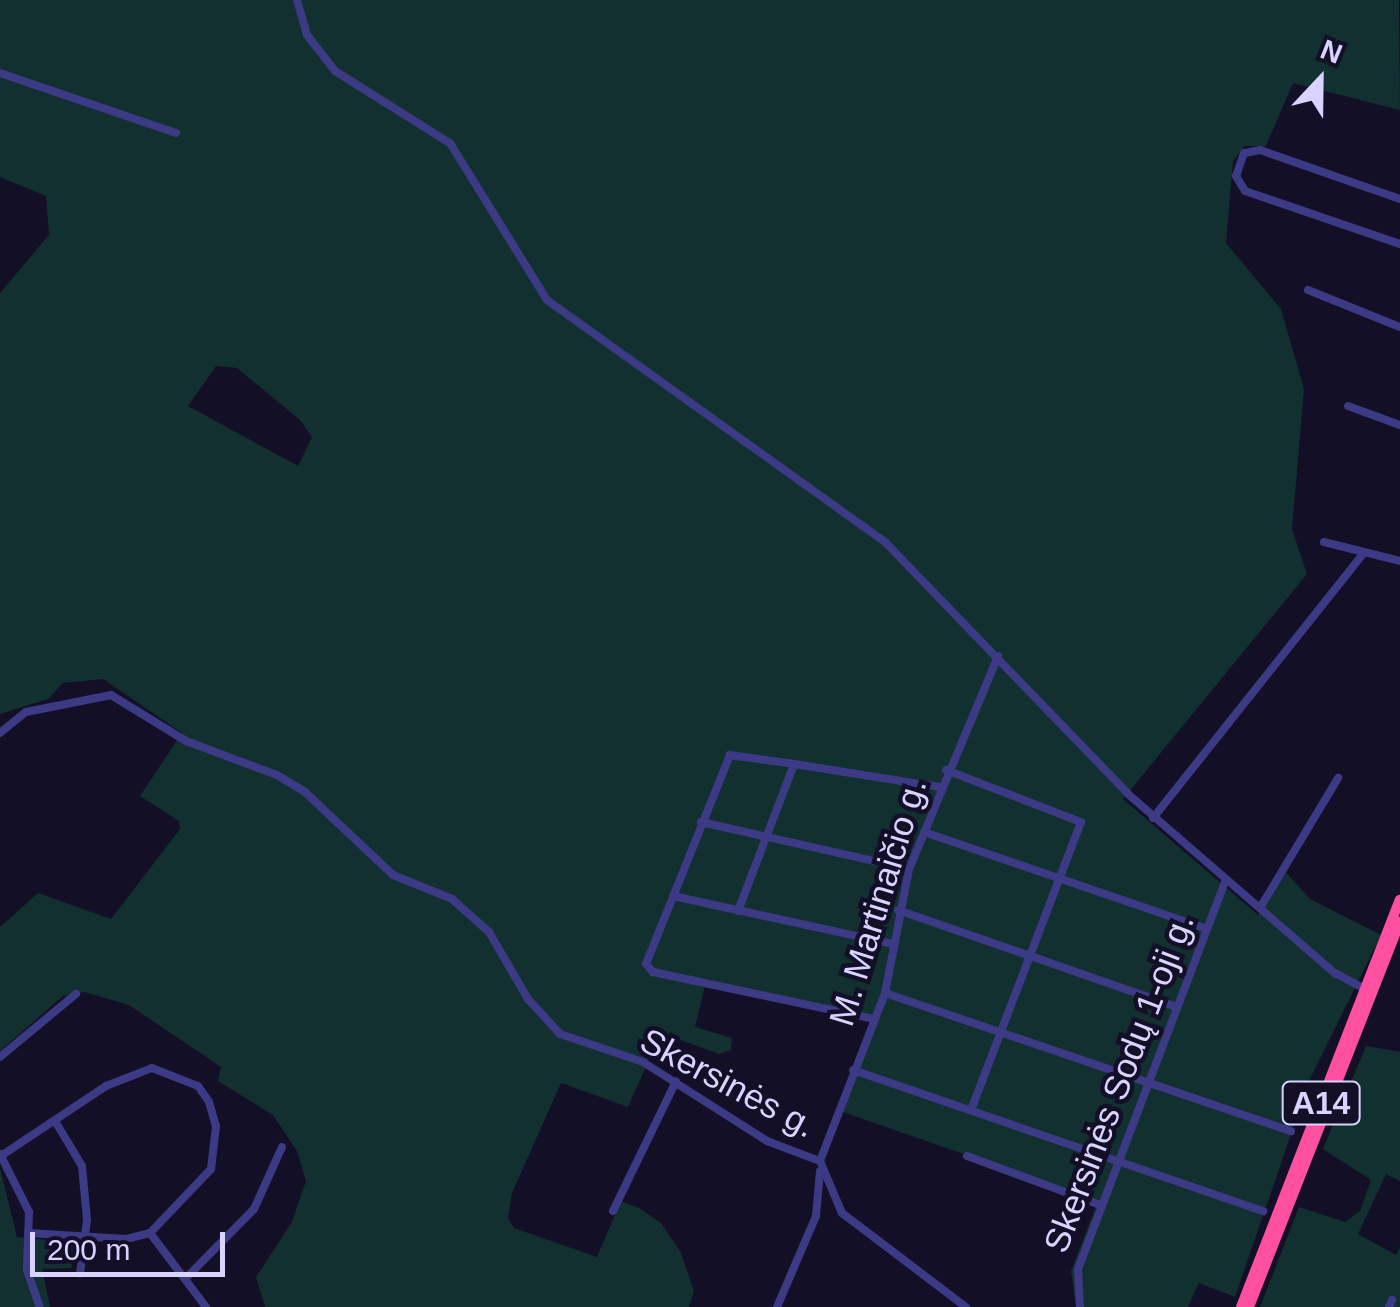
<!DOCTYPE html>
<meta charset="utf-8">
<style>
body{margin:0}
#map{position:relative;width:1400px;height:1307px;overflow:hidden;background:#130f26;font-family:Arial,sans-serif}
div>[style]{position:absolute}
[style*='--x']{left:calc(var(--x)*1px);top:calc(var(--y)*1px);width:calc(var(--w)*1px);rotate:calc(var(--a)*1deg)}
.green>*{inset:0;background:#12302f}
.minor>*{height:8px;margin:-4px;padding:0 4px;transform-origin:4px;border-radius:4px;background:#3d3a85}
.highway>*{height:10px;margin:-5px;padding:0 5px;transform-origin:5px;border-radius:5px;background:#ff4fa3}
span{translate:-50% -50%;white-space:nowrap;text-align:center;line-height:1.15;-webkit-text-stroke:9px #130f26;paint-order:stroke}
.shield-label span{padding:2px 8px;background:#130f26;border:2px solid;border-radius:8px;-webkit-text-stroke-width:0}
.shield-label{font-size:32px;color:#d9d4ff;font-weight:700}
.street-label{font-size:35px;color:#d9d4ff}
.north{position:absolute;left:1270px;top:30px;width:100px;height:100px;-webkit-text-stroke:8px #130f26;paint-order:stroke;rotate:22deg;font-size:28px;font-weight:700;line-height:40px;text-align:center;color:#d9d4ff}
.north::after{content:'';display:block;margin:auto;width:35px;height:45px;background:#d9d4ff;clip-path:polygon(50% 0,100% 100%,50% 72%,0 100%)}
.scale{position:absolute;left:30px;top:1232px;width:195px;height:45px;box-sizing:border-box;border:5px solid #d9d4ff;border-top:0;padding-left:12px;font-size:30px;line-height:35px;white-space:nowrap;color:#d9d4ff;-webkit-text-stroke:8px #130f26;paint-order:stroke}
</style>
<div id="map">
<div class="green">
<div style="clip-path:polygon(evenodd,0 0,1399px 0,1400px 110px,1293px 83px,1266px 146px,1245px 146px,1233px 161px,1226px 243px,1281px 309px,1304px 389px,1292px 529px,1307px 574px,1123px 799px,1258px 915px,1285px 871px,1310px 899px,1381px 935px,1310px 1079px,1235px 1297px,1199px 1283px,1188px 1307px,1076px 1307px,1071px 1271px,1098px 1201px,840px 1111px,875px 1023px,705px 986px,695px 1027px,732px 1038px,731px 1050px,719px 1054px,661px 1033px,628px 1107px,561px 1083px,512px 1193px,508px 1218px,514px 1228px,597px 1257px,621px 1201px,639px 1208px,661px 1223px,680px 1251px,694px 1291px,689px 1307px,265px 1307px,256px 1277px,292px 1222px,306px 1181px,297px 1151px,273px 1115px,218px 1081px,221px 1067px,129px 1005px,84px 992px,63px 996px,0 1051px,0 927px,38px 893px,111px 919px,180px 829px,179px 821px,140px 796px,182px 733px,103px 679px,63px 683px,48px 699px,0 714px,0 293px,49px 235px,46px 196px,0 177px,0 0,216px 366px,237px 368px,300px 420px,312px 437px,298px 466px,188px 406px,216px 366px)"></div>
<div style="clip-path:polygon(1366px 1046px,1400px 1052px,1400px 1181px,1386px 1174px,1358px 1234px,1396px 1255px,1400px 1246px,1400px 1307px,1260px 1307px,1299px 1207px,1345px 1222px,1360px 1211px,1371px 1180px,1323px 1149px)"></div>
<div style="clip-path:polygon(0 1168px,17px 1237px,77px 1243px,71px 1268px,42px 1269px,50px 1307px,0 1307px)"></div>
</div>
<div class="minor">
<div style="--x:297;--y:0;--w:36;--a:74"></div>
<div style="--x:307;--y:35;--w:46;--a:52.1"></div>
<div style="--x:335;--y:71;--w:136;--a:32.1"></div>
<div style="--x:450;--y:143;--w:185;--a:58.3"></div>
<div style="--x:547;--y:300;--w:417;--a:35.6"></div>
<div style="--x:886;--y:543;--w:349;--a:46"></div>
<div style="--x:1128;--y:794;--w:274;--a:40.9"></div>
<div style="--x:1335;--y:973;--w:34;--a:28"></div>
<div style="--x:0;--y:73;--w:186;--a:18.8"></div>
<div style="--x:1400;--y:199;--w:148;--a:-160.7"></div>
<div style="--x:1260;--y:150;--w:16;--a:169"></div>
<div style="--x:1244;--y:153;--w:24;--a:109"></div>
<div style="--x:1236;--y:176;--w:17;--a:59"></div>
<div style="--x:1245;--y:191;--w:164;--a:18.9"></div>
<div style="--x:1308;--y:290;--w:99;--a:21.9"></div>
<div style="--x:1348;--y:406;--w:55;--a:20.1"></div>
<div style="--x:1324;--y:542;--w:78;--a:14"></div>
<div style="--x:0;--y:733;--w:33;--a:-39"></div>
<div style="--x:26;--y:712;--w:87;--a:-11.3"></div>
<div style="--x:111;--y:695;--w:88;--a:31.5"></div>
<div style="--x:186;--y:741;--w:97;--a:20.5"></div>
<div style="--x:277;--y:775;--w:33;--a:31"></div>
<div style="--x:305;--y:792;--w:121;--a:43.3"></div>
<div style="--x:393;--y:875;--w:64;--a:22.1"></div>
<div style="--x:452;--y:899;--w:50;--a:41.7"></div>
<div style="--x:489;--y:932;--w:78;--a:59.8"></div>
<div style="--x:528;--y:999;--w:47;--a:47.6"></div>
<div style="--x:560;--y:1034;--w:88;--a:18.6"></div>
<div style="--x:643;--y:1062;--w:147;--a:32.5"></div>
<div style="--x:767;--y:1141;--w:57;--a:20.7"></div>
<div style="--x:794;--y:764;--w:65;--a:-172"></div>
<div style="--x:730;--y:755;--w:225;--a:111.9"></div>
<div style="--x:646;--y:964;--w:11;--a:49"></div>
<div style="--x:653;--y:972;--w:227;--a:12"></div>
<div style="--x:946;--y:770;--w:145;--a:21.1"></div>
<div style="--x:1081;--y:822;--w:308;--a:110.9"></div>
<div style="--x:1153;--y:818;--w:336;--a:-51.5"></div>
<div style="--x:701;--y:822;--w:213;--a:12.7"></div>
<div style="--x:924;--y:832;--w:297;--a:18.9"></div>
<div style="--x:673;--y:896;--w:226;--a:12.3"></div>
<div style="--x:1260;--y:908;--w:152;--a:-59"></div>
<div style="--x:898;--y:910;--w:292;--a:19.2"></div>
<div style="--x:738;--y:911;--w:157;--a:-69.1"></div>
<div style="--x:794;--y:764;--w:148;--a:9"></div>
<div style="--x:885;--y:993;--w:429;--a:18.8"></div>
<div style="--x:0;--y:1057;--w:99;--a:-39.7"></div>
<div style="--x:853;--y:1070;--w:434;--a:19"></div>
<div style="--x:55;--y:1121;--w:52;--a:59"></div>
<div style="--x:82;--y:1166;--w:54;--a:84.7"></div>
<div style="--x:87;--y:1220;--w:54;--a:97.4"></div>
<div style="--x:0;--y:1154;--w:65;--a:63.4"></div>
<div style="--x:29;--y:1212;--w:58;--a:92"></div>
<div style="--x:27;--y:1270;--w:39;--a:71"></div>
<div style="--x:1;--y:1156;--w:126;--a:-33.7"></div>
<div style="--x:106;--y:1086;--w:49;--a:-21.4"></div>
<div style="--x:152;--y:1068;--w:49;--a:21.4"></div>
<div style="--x:198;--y:1086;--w:19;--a:55"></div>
<div style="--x:209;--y:1102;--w:25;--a:74"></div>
<div style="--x:216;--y:1126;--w:43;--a:96.6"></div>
<div style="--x:211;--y:1169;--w:88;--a:133.6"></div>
<div style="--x:150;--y:1233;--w:25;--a:166"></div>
<div style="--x:126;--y:1239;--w:98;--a:-176.5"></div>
<div style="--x:967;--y:1156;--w:142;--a:20.2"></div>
<div style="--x:820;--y:1161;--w:180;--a:-68.8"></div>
<div style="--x:885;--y:993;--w:126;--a:-79"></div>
<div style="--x:909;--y:869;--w:231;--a:-67.3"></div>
<div style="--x:820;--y:1161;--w:56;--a:67.1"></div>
<div style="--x:842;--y:1213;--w:156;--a:37.2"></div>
<div style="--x:613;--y:1211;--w:144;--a:-64.1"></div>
<div style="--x:150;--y:1233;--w:93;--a:52.9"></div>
<div style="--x:187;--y:1277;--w:95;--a:-45.4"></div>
<div style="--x:254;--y:1209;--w:68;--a:-65.7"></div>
<div style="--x:777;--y:1307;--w:99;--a:-66.8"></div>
<div style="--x:816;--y:1216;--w:45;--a:-84.9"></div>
<div style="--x:1080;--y:1307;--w:38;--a:-93"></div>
<div style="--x:1078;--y:1269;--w:417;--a:-69.2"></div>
<div style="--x:1389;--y:1307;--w:8;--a:-67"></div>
</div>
<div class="highway">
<div style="--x:1241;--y:1307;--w:437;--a:-68.7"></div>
<div style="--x:1249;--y:1307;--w:414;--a:-68.6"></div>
</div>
<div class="shield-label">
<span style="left:1321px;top:1103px">A14</span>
</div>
<div class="street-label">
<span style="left:878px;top:902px;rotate:-73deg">M. Martinaičio g.</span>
<span style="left:728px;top:1083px;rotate:28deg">Skersinės g.</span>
<span style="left:1119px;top:1083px;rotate:-69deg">Skersinės Sodų 1-oji g.</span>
</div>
<div class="north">N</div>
<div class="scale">200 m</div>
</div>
